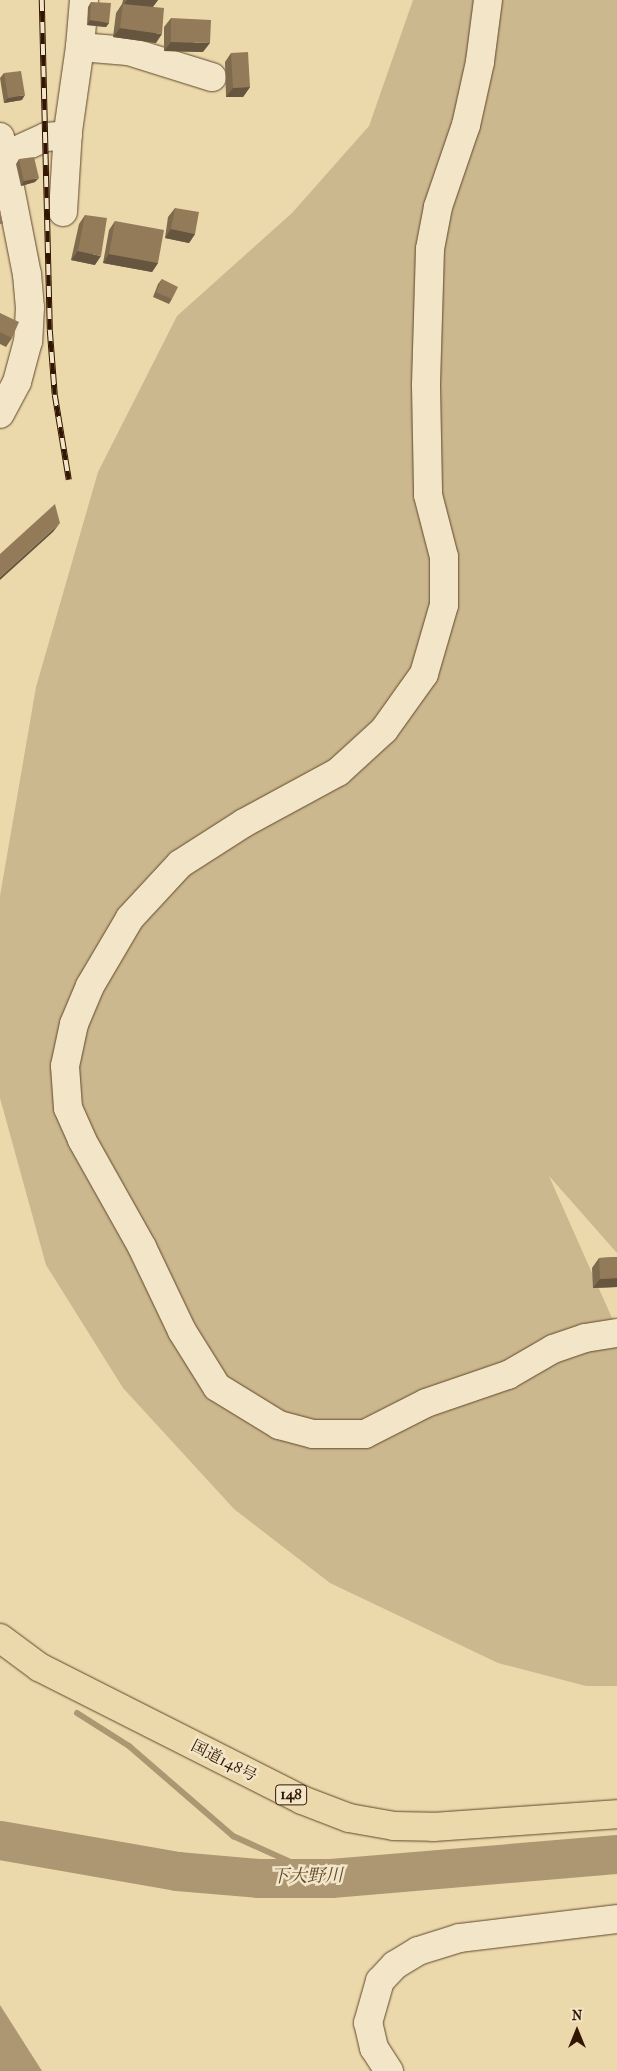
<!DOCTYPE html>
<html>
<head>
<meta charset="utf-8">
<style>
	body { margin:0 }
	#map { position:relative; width:617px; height:2071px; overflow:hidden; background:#ecd9ab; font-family:"IM FELL French Canon","Noto Serif JP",serif }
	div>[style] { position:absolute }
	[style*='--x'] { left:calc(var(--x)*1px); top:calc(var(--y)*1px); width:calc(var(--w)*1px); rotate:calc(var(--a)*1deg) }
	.green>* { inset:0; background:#ccb88e }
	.water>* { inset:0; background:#ad9772 }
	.stream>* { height:6px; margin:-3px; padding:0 3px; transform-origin:3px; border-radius:3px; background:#ad9772 }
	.river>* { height:39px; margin:-19.5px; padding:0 19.5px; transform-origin:19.5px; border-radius:19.5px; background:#ad9772 }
	.roads { filter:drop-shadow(0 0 1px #60472c) drop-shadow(0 0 1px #60472c) }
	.minor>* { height:28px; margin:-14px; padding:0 14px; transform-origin:14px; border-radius:14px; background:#f3e6c8 }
	.highway>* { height:28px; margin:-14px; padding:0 14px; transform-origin:14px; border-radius:14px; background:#ecd9ab }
	.rail>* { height:5.5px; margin-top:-2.75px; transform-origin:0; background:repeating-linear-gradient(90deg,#f3e6c8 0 11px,#321602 0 22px); box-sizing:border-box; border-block:1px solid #321602 }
	.wall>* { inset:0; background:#7e6a4d }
	.shaded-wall>* { inset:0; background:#67563f }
	.building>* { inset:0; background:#937b5a }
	span { translate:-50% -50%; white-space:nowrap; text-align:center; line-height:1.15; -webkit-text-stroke:5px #f3e6c8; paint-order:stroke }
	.shield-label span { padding:1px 4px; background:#f3e6c8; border:1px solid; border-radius:4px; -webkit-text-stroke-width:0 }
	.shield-label { font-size:15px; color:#321602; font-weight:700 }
	.street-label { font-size:16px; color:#321602 }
	.water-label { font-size:18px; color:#634a2f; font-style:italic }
	.north { position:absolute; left:552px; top:2006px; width:50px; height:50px; -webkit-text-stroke:4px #f3e6c8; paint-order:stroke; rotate:0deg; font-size:14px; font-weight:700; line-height:20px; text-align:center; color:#321602 }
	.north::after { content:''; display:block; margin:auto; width:18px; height:22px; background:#321602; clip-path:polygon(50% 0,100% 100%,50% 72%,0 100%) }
</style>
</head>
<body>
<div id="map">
	<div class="green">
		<div style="clip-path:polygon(413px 0,617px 0,617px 1253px,549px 1176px,612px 1318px,617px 1320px,617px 1686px,586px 1686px,498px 1663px,330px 1583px,234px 1509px,123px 1388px,46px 1265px,0 1098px,0 896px,36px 687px,98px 472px,177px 316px,292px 213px,369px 126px)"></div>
	</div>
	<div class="water">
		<div style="clip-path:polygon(0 2005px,42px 2071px,0 2071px)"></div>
	</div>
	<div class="stream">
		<div style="--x:77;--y:1713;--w:62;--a:32.4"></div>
		<div style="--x:129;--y:1746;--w:138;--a:40.9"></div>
		<div style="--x:233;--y:1836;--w:102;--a:24.3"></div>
	</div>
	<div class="river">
		<div style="--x:0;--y:1840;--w:180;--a:9.9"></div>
		<div style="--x:177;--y:1871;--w:82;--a:4.9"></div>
		<div style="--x:259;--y:1878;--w:72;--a:0"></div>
		<div style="--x:331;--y:1878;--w:287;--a:-4.8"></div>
	</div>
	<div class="roads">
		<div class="minor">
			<div style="--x:84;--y:0;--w:47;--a:94.9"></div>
			<div style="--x:80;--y:47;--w:48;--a:4.8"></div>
			<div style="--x:128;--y:51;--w:88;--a:17.2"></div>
			<div style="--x:488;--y:0;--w:63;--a:97.4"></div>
			<div style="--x:480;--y:62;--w:65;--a:102.5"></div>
			<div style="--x:466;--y:125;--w:87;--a:108.9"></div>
			<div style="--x:438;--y:207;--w:43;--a:100.8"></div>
			<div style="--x:430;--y:249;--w:137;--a:91.7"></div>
			<div style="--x:426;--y:386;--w:109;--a:88.9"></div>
			<div style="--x:428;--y:495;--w:64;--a:75.5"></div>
			<div style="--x:444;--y:557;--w:48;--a:90"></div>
			<div style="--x:444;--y:605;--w:72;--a:106.2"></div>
			<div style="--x:424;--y:674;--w:69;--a:125.5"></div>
			<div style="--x:384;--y:730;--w:62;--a:137.6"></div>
			<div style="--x:338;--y:772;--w:107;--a:151.5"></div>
			<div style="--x:244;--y:823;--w:76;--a:147.4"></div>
			<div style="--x:180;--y:864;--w:74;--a:132.8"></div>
			<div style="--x:130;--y:918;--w:79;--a:120.5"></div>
			<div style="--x:90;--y:986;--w:41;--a:112.8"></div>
			<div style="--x:74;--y:1024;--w:43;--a:102.1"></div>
			<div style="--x:65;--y:1066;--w:42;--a:85.9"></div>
			<div style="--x:68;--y:1108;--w:35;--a:66"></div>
			<div style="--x:82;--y:1140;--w:123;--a:60.7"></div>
			<div style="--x:142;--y:1247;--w:93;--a:64.5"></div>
			<div style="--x:182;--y:1331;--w:66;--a:58"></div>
			<div style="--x:217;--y:1387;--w:73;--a:31.5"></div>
			<div style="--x:279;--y:1425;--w:35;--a:15"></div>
			<div style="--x:313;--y:1434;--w:52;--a:0"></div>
			<div style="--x:365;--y:1434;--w:68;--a:-26.9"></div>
			<div style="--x:426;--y:1403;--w:87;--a:-18.9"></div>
			<div style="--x:508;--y:1375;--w:52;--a:-30"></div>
			<div style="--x:553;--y:1349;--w:34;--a:-19"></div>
			<div style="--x:585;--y:1338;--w:32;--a:-9"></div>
			<div style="--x:0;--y:137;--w:140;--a:78.9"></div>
			<div style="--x:27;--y:274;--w:33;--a:85"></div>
			<div style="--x:30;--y:307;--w:34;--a:93"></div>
			<div style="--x:28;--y:341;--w:42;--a:105"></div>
			<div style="--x:17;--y:382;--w:36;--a:118"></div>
			<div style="--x:4;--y:156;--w:46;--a:-24.3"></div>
			<div style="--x:46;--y:137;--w:22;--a:-5"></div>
			<div style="--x:63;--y:212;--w:81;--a:-86.5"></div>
			<div style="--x:68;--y:131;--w:85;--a:-81.9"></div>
			<div style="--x:389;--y:2071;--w:27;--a:-123"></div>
			<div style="--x:374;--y:2048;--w:26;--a:-103"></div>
			<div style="--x:368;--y:2023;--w:44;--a:-74.1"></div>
			<div style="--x:380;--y:1981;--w:22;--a:-47"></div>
			<div style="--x:395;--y:1965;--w:27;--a:-31"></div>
			<div style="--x:418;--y:1951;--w:44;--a:-17.2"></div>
			<div style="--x:460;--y:1938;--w:158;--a:-6.9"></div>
		</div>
		<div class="highway">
			<div style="--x:0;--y:1638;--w:49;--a:36.6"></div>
			<div style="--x:39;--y:1667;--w:295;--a:26.8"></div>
			<div style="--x:302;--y:1800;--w:50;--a:21"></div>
			<div style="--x:349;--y:1818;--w:46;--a:10.1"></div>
			<div style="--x:394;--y:1826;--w:39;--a:1"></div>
			<div style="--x:433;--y:1827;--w:184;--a:-4"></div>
		</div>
	</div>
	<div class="rail">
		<div style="--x:42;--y:0;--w:330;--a:88.6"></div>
		<div style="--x:50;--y:330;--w:65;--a:85.6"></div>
		<div style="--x:55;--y:395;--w:86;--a:80.6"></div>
	</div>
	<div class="wall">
		<div style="clip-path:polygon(123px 0,158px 0,153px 7px,156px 43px,113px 37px,116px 13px,122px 4px)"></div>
		<div style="clip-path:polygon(91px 2px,109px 23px,106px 27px,87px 25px,88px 7px)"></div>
		<div style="clip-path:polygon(171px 18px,203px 52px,164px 51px,164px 27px)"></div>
		<div style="clip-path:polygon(231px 53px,250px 87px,243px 97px,226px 97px,225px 62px)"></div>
		<div style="clip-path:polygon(4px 73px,22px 100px,4px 103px,0 78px)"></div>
		<div style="clip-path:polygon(19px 159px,35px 182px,21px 186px,16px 164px)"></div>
		<div style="clip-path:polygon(175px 208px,195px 234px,189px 243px,165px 238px,168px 217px)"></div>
		<div style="clip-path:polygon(85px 215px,95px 265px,71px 260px,79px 224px)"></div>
		<div style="clip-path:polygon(115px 221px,158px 263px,152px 272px,103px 263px,109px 230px)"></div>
		<div style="clip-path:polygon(162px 279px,172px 299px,169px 304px,153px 297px,158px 284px)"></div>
		<div style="clip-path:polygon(0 313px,12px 338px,6px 347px,0 344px)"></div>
		<div style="clip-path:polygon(617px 1257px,617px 1287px,593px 1288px,592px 1268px,599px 1258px)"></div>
	</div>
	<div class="shaded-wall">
		<div style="clip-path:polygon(127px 0,158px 0,151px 9px,122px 6px)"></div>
		<div style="clip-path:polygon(90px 20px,109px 23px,106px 27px,87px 25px)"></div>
		<div style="clip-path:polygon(120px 28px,162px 34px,156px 43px,113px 37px)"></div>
		<div style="clip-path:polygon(171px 42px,210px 43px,203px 52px,164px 51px)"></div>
		<div style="clip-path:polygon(250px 87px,243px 97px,226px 97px,233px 88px)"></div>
		<div style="clip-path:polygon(25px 95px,22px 100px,4px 103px,8px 98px)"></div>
		<div style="clip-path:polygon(39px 178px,35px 182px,21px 186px,24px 181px)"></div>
		<div style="clip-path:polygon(171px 229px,195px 234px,189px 243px,165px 238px)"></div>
		<div style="clip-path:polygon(78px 251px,101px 256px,95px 265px,71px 260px)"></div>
		<div style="clip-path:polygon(109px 254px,158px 263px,152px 272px,103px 263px)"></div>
		<div style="clip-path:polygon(60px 523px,53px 532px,0 580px,0 577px)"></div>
		<div style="clip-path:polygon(617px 1278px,617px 1287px,593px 1288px,600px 1279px)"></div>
	</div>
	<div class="building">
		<div style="clip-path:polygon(91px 2px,111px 3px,109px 23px,90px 20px)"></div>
		<div style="clip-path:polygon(123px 4px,164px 8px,162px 34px,120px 28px)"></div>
		<div style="clip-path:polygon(171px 18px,211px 20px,210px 43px,171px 42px)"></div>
		<div style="clip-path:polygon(248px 52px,250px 87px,233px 88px,231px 53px)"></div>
		<div style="clip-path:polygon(21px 71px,25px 95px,8px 98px,4px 73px)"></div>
		<div style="clip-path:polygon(34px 157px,39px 178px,24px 181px,19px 159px)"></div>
		<div style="clip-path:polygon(175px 208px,199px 212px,195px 234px,171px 229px)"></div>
		<div style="clip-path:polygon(0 211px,3px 224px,0 224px)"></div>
		<div style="clip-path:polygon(85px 215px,107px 218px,101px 256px,78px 251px)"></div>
		<div style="clip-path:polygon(115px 221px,164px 230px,158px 263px,109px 254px)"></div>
		<div style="clip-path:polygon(162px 279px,178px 287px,172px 299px,156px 292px)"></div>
		<div style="clip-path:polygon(0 313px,19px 322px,12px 338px,0 332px)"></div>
		<div style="clip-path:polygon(55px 504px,60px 523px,0 577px,0 554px)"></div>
		<div style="clip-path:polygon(617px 1257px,617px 1278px,600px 1279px,599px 1258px)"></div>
	</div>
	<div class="shield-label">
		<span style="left:291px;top:1795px">148</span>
	</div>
	<div class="street-label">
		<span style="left:224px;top:1761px;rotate:27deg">国道148号</span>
	</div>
	<div class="water-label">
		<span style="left:307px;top:1877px;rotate:-1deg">下大野川</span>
	</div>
	<div class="north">N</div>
</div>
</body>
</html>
